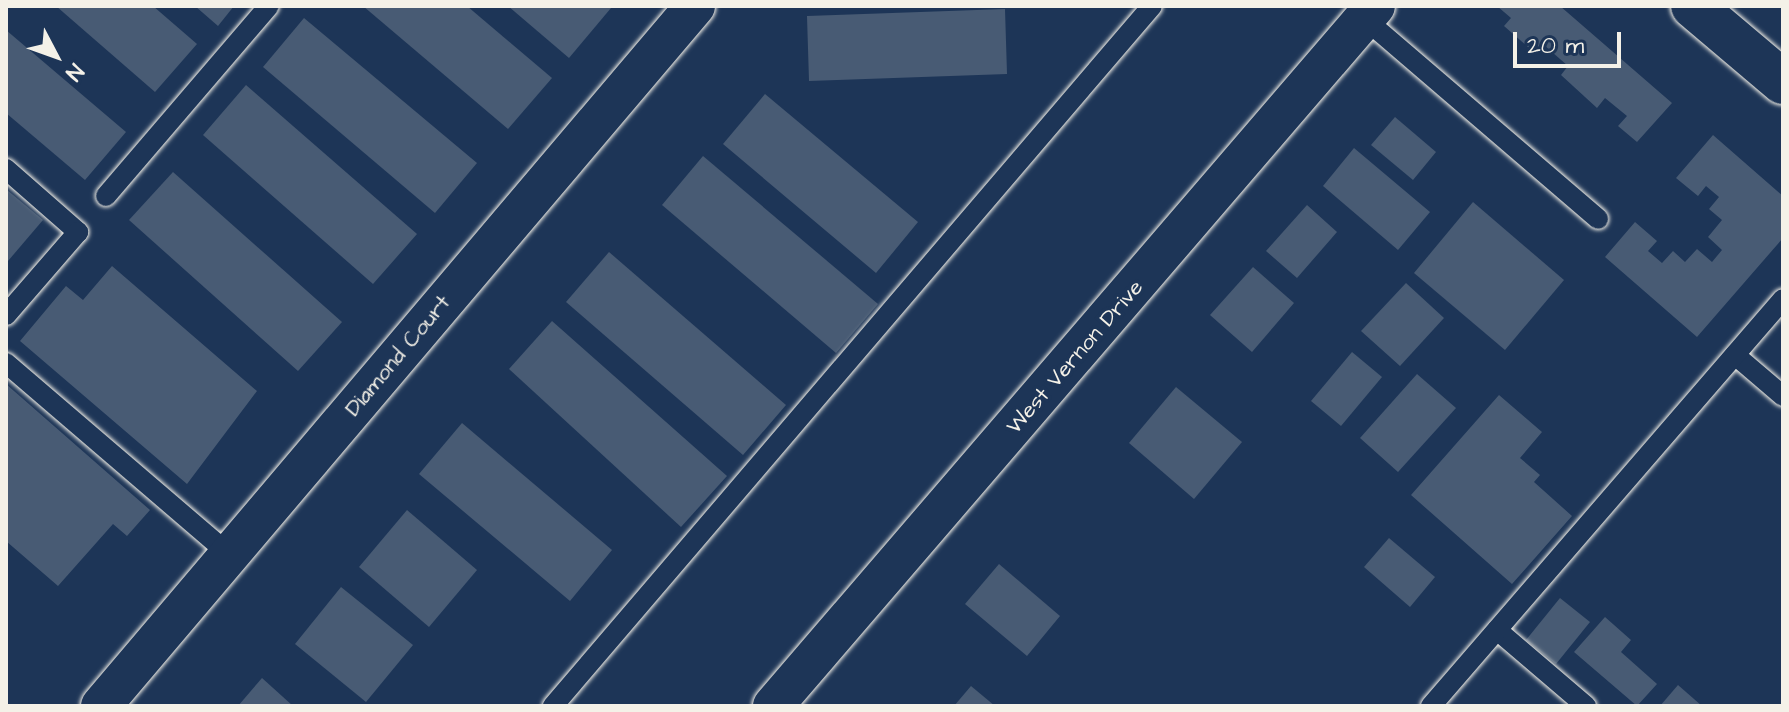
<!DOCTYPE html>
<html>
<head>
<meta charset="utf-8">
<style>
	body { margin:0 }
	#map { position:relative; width:1789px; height:712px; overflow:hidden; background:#1d3557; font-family:"Architects Daughter",sans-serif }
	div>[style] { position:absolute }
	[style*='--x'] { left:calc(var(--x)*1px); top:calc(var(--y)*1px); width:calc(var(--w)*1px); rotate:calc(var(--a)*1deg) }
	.building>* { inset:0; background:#485b74 }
	.roads { filter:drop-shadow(0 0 2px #f4f1e8) drop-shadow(0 0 2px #f4f1e8) }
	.lane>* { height:20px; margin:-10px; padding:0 10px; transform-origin:10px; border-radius:10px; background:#1d3557 }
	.street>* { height:40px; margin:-20px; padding:0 20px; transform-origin:20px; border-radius:20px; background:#1d3557 }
	.secondary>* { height:44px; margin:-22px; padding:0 22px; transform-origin:22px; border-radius:22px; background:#1d3557 }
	span { translate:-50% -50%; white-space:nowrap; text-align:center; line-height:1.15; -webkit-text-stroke:7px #1d3557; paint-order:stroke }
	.street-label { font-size:22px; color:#f4f1e8 }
	.frame { position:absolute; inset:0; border:8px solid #f4f1e8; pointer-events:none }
	.north { position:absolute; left:16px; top:16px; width:80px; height:80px; -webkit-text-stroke:6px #1d3557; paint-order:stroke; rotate:131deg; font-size:22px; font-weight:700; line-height:32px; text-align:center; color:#f4f1e8 }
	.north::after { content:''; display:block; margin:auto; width:28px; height:36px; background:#f4f1e8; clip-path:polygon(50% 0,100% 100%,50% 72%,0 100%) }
	.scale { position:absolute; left:1513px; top:32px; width:108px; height:36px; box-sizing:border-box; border:4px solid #f4f1e8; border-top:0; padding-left:10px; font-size:24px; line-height:28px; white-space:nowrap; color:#f4f1e8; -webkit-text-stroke:6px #1d3557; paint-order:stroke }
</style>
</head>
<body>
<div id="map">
	<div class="building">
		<div style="clip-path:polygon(56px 6px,153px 6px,197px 44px,155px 92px)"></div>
		<div style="clip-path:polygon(195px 6px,234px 6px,218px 26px)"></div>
		<div style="clip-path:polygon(363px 6px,467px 6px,552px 78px,508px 129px)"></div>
		<div style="clip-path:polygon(508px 6px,608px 6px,611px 8px,569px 58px)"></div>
		<div style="clip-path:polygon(1497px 6px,1560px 6px,1672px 103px,1637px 142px,1618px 126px,1627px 116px,1605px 98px,1597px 108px,1561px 75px,1568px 66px,1544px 45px,1536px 54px,1504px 26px,1511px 18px)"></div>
		<div style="clip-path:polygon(1005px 9px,1007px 74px,809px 81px,807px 16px)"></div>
		<div style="clip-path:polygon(304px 18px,477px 163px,435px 213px,263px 67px)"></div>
		<div style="clip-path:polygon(6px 30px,126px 132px,85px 180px,6px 113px)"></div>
		<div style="clip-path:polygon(246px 85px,417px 234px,373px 284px,203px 135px)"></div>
		<div style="clip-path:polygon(765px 94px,918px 222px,876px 273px,723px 144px)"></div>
		<div style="clip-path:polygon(1395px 117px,1436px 152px,1413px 180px,1371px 145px)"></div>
		<div style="clip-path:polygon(1713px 135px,1783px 196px,1783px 238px,1697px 337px,1605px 257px,1635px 222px,1657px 241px,1648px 251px,1662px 263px,1673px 251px,1685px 262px,1697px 249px,1712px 262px,1722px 250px,1708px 237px,1722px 220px,1709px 209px,1719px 197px,1706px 186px,1698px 196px,1676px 178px)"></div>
		<div style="clip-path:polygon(1354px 148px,1430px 212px,1398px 250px,1323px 186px)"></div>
		<div style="clip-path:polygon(703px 156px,878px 304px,836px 353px,662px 205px)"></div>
		<div style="clip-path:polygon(173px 172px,342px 322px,298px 371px,129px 220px)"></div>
		<div style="clip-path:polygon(6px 189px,43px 220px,8px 261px,6px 259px)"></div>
		<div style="clip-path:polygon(1473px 202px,1564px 280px,1505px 350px,1414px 273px)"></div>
		<div style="clip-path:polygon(1307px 205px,1337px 232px,1297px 278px,1266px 251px)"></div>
		<div style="clip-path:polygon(609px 252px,786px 405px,743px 455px,566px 302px)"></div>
		<div style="clip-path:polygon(112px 266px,257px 391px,187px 484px,20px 341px,66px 286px,83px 300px)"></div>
		<div style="clip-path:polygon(1253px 267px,1294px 303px,1252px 352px,1210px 315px)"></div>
		<div style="clip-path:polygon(1406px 283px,1444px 318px,1400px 366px,1361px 331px)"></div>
		<div style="clip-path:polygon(552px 321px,727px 476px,681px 527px,509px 369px)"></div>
		<div style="clip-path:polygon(1352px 352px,1382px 377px,1341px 426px,1311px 401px)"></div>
		<div style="clip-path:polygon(1417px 374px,1456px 408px,1398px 472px,1360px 438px)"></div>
		<div style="clip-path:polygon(6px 384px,150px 510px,127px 536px,113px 524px,58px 586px,6px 541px)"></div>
		<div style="clip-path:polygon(1176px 387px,1242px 442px,1194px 499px,1129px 443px)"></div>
		<div style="clip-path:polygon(1499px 395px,1542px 432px,1520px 458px,1540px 475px,1534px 482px,1572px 516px,1512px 584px,1411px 495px)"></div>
		<div style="clip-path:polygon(462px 423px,612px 550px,570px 601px,419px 474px)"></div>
		<div style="clip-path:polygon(407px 510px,477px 570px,429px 627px,359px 567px)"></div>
		<div style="clip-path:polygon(1389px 538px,1435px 577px,1410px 607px,1364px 567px)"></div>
		<div style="clip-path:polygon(999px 564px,1060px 616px,1027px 656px,965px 604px)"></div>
		<div style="clip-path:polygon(341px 587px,413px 645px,366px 702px,295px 644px)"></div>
		<div style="clip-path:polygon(1560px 598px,1590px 622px,1556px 664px,1526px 640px)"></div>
		<div style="clip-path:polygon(1605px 617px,1631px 640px,1621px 652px,1657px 684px,1637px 706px,1574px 652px)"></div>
		<div style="clip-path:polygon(262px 678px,293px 706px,238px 706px)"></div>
		<div style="clip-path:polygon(1678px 685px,1702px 706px,1660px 706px)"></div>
		<div style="clip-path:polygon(971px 686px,995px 706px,954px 706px)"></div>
	</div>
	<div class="roads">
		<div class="lane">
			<div style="--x:1365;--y:19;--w:307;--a:40.6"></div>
			<div style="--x:6;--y:169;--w:96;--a:41.2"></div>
			<div style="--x:78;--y:232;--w:110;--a:130.9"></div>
			<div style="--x:106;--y:196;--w:250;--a:-49.4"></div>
			<div style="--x:1735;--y:355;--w:63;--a:40.5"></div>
			<div style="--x:6;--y:363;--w:294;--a:40.6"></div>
			<div style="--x:1497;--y:630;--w:117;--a:40.5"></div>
			<div style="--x:553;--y:706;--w:921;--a:-49.45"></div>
			<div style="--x:1431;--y:706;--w:538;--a:-49.14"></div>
		</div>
		<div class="street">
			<div style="--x:101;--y:706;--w:918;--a:-49.68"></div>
			<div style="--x:773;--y:706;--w:923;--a:-49.3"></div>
		</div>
		<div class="secondary">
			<div style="--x:1693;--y:6;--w:118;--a:40.2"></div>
		</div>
	</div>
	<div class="street-label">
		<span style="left:398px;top:356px;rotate:-50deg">Diamond Court</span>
		<span style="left:1075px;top:357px;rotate:-49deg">West Vernon Drive</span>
	</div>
	<div class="frame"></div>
	<div class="north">N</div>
	<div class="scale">20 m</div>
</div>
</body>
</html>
